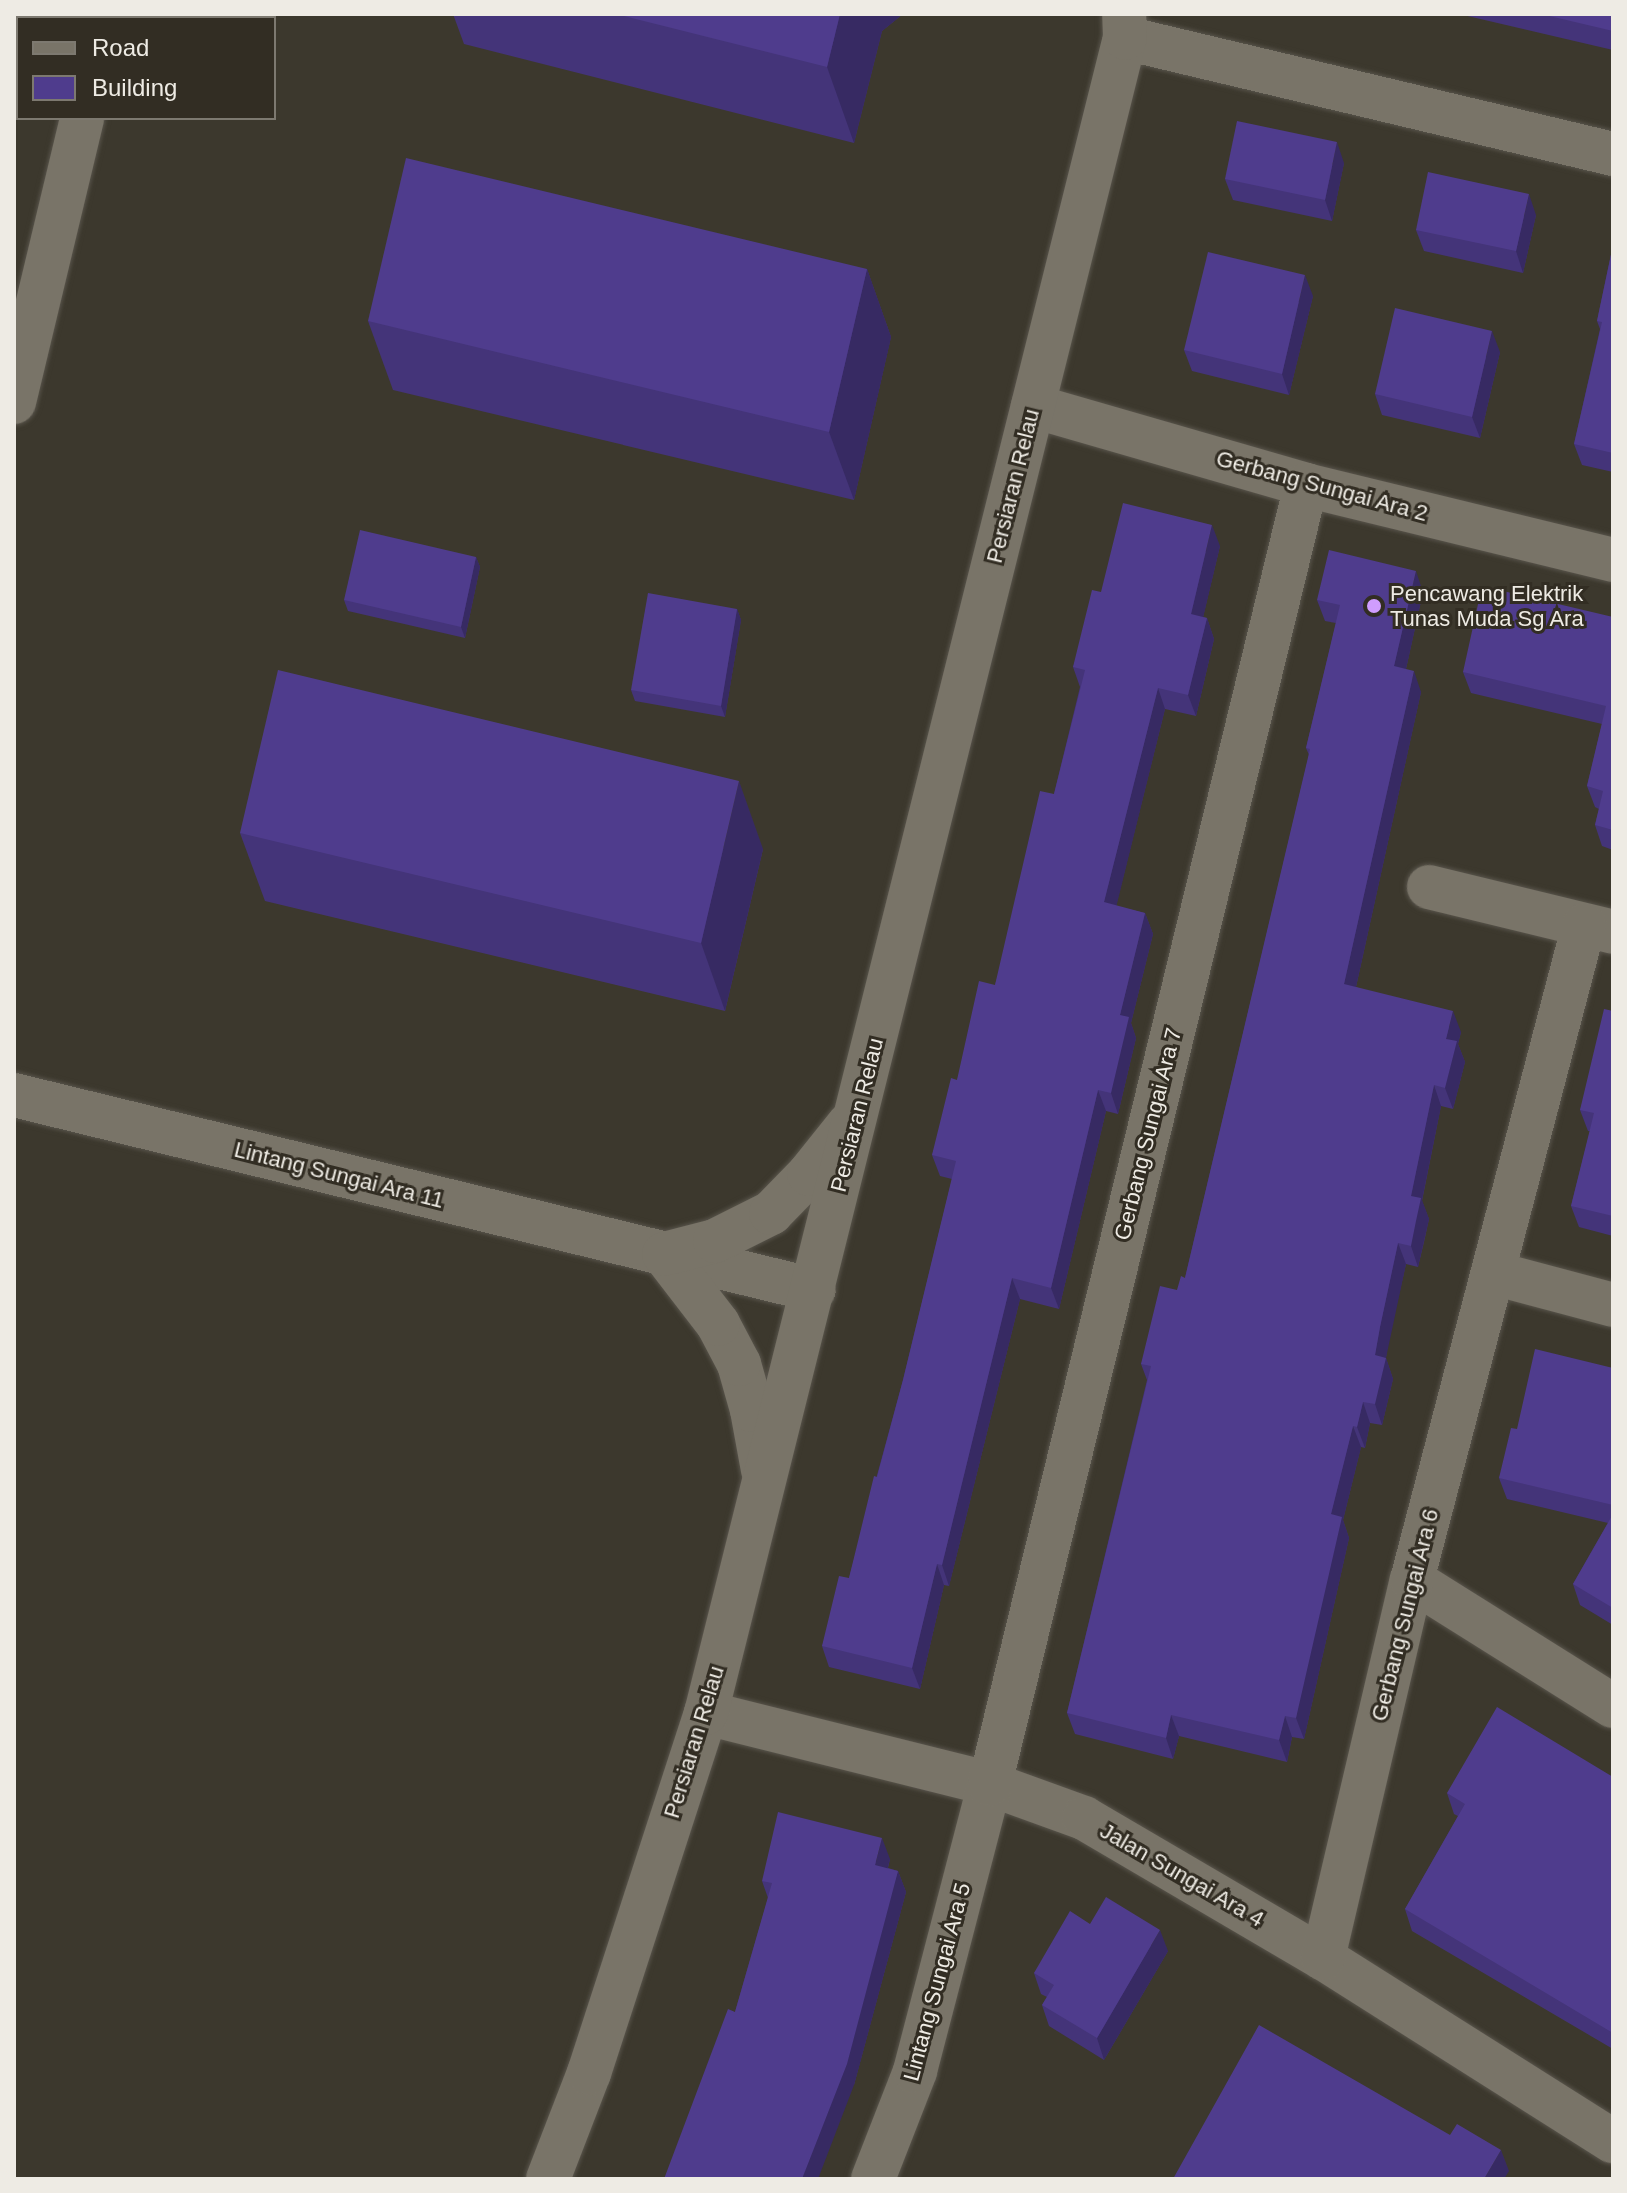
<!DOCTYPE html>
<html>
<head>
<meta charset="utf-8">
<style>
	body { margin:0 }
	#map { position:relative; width:1627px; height:2193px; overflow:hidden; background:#3c382d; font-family:Helvetica,sans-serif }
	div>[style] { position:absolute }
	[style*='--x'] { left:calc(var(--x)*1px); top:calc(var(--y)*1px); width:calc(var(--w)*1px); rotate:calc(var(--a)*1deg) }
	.roads { filter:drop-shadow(0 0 2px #58544b) drop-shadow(0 0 2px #58544b) }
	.minor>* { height:44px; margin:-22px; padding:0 22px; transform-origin:22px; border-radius:22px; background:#797468 }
	.wall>* { inset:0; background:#443479 }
	.shaded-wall>* { inset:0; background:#372a63 }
	.building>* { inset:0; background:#4f3c8d }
	.dots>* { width:22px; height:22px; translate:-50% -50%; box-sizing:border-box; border:4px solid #322d23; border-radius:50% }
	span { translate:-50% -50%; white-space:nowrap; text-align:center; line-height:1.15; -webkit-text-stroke:6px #322d23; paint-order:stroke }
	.street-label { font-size:22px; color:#eeebe4 }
	.poi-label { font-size:22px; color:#eeebe4 }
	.left { translate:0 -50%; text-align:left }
	.frame { position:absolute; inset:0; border:16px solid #eeebe4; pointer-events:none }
	.legend { position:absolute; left:16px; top:16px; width:260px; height:104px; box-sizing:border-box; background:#322d23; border:2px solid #7d7970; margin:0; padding:10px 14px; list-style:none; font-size:24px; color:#eeebe4 }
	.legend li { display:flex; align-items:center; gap:16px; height:40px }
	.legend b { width:40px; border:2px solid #7d7970 }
</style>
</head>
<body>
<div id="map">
	<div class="roads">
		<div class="minor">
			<div style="--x:106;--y:18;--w:4;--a:-76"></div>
			<div style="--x:1125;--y:38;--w:502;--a:13.37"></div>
			<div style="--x:14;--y:402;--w:292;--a:-76.5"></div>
			<div style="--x:1033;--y:406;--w:284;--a:16.1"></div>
			<div style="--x:1306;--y:485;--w:316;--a:13.7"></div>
			<div style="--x:1429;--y:887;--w:189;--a:13.7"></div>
			<div style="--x:14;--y:1095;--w:823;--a:13.7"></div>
			<div style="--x:1493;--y:1273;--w:124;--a:14.9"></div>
			<div style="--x:763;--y:1470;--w:61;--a:-100.4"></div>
			<div style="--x:752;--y:1410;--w:48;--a:-105.8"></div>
			<div style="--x:739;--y:1364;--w:45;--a:-117.7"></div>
			<div style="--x:718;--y:1324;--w:88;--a:-127.6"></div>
			<div style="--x:664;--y:1254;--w:53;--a:-14.3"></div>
			<div style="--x:715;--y:1241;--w:63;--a:-26.6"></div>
			<div style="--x:771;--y:1213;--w:54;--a:-45.7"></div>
			<div style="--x:809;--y:1174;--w:64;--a:-51.3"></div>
			<div style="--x:1412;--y:1580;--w:237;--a:32.1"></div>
			<div style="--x:706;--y:1713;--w:293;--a:14"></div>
			<div style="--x:990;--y:1784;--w:100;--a:19.9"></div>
			<div style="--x:1084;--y:1818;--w:277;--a:30.4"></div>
			<div style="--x:1323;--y:1958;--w:343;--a:32.3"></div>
			<div style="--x:1323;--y:1958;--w:388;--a:-76.8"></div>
			<div style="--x:1412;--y:1580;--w:677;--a:-75.29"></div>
			<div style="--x:548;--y:2179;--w:114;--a:-68.9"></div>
			<div style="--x:589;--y:2073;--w:379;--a:-72"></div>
			<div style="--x:706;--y:1713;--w:1727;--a:-75.96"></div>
			<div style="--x:1125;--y:38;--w:24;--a:-92"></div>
			<div style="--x:873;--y:2179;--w:116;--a:-68.7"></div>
			<div style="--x:915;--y:2071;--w:297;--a:-75.4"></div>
			<div style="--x:990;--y:1784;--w:1337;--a:-76.33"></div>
		</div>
	</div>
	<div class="wall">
		<div style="clip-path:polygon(453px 14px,903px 14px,882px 31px,854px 143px,464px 44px)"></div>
		<div style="clip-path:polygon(1459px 14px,1613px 14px,1613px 50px)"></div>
		<div style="clip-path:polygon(1344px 163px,1332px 221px,1233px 200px,1225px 179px)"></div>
		<div style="clip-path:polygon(1536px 215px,1523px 273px,1424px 251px,1416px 230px)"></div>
		<div style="clip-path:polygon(1613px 245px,1613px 472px,1582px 465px,1574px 444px,1600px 329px,1597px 321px)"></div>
		<div style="clip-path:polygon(867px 269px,891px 337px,854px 500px,393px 390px,368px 321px)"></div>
		<div style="clip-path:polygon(1313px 296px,1289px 395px,1192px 371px,1184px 350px)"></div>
		<div style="clip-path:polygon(1500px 352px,1480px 438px,1382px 415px,1375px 394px)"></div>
		<div style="clip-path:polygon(1220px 546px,1203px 617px,1207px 618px,1214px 639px,1196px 716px,1165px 709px,1116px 906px,1145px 913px,1153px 934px,1131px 1023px,1136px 1038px,1118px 1114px,1106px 1111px,1059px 1309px,1020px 1299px,949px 1586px,944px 1585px,920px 1689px,829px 1667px,822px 1646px,849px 1578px,903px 1380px,952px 1179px,940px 1176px,932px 1155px,957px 1080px,995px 985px,1054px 794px,1080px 687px,1073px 667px,1101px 592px)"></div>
		<div style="clip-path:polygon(476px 557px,480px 567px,465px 638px,348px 611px,344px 600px)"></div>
		<div style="clip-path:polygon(1423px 592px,1406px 669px,1421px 692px,1356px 987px,1461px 1032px,1458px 1044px,1465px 1062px,1453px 1109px,1441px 1106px,1422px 1201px,1429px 1219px,1424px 1242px,1418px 1267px,1406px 1264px,1387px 1348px,1386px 1358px,1393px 1379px,1382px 1425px,1370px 1423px,1365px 1448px,1361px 1447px,1343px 1520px,1349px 1538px,1304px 1739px,1292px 1737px,1287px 1762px,1179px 1736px,1173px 1759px,1075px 1734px,1067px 1713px,1147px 1380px,1141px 1364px,1177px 1290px,1185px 1278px,1309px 755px,1306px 748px,1336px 623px,1325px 621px,1317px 600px)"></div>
		<div style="clip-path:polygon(737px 609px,741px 620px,725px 717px,635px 701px,631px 690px)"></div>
		<div style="clip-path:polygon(1613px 617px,1613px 850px,1602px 846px,1595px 825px,1599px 809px,1595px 807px,1587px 786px,1602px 724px,1471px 693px,1463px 672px)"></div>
		<div style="clip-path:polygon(240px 833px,763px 849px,725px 1011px,265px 901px)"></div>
		<div style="clip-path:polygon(1613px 1011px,1613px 1236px,1579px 1227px,1571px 1206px,1590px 1131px,1588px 1131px,1580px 1110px)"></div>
		<div style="clip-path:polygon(1613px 1368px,1613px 1625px,1580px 1605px,1573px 1584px,1608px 1523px,1507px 1499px,1499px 1478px,1517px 1429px)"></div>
		<div style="clip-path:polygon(1613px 1777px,1613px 2049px,1412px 1931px,1405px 1909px,1458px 1816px,1454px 1814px,1447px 1793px)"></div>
		<div style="clip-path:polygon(890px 1859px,888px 1868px,898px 1871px,906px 1892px,854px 2085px,735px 2012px,768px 1898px,762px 1881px)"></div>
		<div style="clip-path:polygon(1090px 1924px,1168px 1951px,1104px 2060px,1049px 2026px,1042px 2005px,1047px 1997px,1041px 1994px,1034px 1973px)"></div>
	</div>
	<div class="shaded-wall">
		<div style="clip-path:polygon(840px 14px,903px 14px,882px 31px,854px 143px,827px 67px)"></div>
		<div style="clip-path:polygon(1337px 142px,1344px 163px,1332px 221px,1325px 200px)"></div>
		<div style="clip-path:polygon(1529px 194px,1536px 215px,1523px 273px,1516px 251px)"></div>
		<div style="clip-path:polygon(867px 269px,891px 337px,854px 500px,829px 432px)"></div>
		<div style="clip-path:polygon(1305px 275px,1313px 296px,1289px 395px,1282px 374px)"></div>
		<div style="clip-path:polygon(1492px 331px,1500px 352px,1480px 438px,1472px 417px)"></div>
		<div style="clip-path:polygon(1212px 525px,1220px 546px,1199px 635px,1191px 614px)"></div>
		<div style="clip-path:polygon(476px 557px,480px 567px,465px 638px,461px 627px)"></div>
		<div style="clip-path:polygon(1416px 571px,1423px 592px,1402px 687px,1394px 666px)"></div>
		<div style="clip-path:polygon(737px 609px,741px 620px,725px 717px,721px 706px)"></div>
		<div style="clip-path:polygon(1207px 618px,1214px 639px,1196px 716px,1188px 695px)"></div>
		<div style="clip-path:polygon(1414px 671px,1421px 692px,1352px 1005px,1344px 984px)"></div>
		<div style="clip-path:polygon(1158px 688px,1165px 709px,1112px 924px,1104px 902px)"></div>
		<div style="clip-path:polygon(739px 781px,763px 849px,725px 1011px,701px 943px)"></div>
		<div style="clip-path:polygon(1145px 913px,1153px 934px,1131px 1023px,1136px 1038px,1118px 1114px,1111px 1093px,1120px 1015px)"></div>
		<div style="clip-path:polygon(1453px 1011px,1461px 1032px,1458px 1044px,1465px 1062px,1453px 1109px,1445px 1088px,1446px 1039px)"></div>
		<div style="clip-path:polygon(1434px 1085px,1441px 1106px,1422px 1200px,1429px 1219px,1418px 1267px,1411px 1246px,1411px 1196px)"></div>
		<div style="clip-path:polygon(1098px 1090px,1106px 1111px,1059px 1309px,1051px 1288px)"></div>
		<div style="clip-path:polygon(1398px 1243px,1406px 1264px,1386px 1358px,1393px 1379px,1382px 1425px,1375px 1404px,1375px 1355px,1380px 1327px)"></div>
		<div style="clip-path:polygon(1012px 1278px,1020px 1299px,949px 1586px,942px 1565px)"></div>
		<div style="clip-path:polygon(1363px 1402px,1370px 1423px,1365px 1448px,1357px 1427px)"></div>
		<div style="clip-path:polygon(1353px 1426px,1361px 1447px,1343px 1520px,1349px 1538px,1304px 1739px,1296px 1718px,1331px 1514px)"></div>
		<div style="clip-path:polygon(937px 1564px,944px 1585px,920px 1689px,912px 1668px)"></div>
		<div style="clip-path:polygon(1171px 1715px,1179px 1736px,1173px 1759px,1166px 1738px)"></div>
		<div style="clip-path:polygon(1285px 1716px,1292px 1737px,1287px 1762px,1279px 1740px)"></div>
		<div style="clip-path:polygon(882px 1838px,890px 1859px,883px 1886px,875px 1865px)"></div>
		<div style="clip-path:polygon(898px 1871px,906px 1892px,854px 2085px,818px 2179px,802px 2179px)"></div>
		<div style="clip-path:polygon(1160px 1930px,1168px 1951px,1104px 2060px,1097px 2038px)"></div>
		<div style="clip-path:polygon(1501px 2150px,1509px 2171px,1504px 2179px,1484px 2179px)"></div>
	</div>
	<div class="building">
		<div style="clip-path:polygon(616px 14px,840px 14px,827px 67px)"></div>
		<div style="clip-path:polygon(1541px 14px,1613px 14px,1613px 31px)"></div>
		<div style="clip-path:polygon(1237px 121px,1337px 142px,1325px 200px,1225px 179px)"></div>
		<div style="clip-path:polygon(406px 158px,867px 269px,829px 432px,368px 321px)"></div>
		<div style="clip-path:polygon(1428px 172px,1529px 194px,1516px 251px,1416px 230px)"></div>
		<div style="clip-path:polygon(1613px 245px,1613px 453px,1574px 444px,1602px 322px,1597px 321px)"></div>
		<div style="clip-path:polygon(1208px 252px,1305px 275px,1282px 374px,1184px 350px)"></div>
		<div style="clip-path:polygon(1395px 308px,1492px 331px,1472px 417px,1375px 394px)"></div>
		<div style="clip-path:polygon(1123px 503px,1212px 525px,1191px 614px,1207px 618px,1188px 695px,1158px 688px,1104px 902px,1145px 913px,1120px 1015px,1129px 1017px,1111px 1093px,1098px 1090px,1051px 1288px,1012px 1278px,942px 1565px,937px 1564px,912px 1668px,822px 1646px,839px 1576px,849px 1578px,874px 1476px,877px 1477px,903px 1380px,956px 1161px,932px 1155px,951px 1078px,957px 1080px,979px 981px,995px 985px,1040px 791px,1054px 794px,1085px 670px,1073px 667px,1092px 590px,1101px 592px)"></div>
		<div style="clip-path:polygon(360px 530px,476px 557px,461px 627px,344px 600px)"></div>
		<div style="clip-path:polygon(1329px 550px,1416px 571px,1394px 666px,1414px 671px,1344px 984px,1453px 1011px,1446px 1039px,1457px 1041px,1445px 1088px,1434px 1085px,1411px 1196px,1421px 1198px,1416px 1221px,1411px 1246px,1398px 1243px,1380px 1327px,1375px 1355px,1386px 1358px,1375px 1404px,1363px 1402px,1357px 1427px,1353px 1426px,1331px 1514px,1342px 1517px,1296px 1718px,1285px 1716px,1279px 1740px,1171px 1715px,1166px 1738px,1067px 1713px,1151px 1366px,1141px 1364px,1160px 1286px,1177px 1290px,1181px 1276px,1185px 1278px,1310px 749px,1306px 748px,1340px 605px,1317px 600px)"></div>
		<div style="clip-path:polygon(1482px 586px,1613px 617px,1613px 830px,1595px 825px,1603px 791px,1587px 786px,1606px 706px,1463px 672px)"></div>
		<div style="clip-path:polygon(648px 593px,737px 609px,721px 706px,631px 690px)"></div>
		<div style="clip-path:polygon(278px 670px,739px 781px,701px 943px,240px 833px)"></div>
		<div style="clip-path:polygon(1604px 1009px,1613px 1011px,1613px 1216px,1571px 1206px,1594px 1113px,1580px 1110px)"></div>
		<div style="clip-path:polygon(1535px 1349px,1613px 1368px,1613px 1505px,1499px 1478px,1511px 1428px,1517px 1429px)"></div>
		<div style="clip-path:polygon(1613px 1514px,1613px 1608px,1573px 1584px)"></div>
		<div style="clip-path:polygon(1497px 1707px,1613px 1777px,1613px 2033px,1405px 1909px,1465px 1804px,1447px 1793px)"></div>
		<div style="clip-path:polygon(778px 1812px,882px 1838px,875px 1865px,898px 1871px,847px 2064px,802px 2179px,664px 2179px,728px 2009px,735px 2012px,772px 1883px,762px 1881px)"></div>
		<div style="clip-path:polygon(1106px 1897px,1160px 1930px,1097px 2038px,1042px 2005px,1054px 1985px,1034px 1973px,1070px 1911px,1090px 1924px)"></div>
		<div style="clip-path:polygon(1259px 2025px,1450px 2135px,1457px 2124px,1501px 2150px,1484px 2179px,1173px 2179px)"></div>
	</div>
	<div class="dots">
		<div style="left:1374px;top:606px;background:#d09dfe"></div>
	</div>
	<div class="street-label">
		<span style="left:1013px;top:486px;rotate:-76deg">Persiaran Relau</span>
		<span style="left:1322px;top:486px;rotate:15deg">Gerbang Sungai Ara 2</span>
		<span style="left:857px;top:1115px;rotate:-76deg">Persiaran Relau</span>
		<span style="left:1148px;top:1134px;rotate:-76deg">Gerbang Sungai Ara 7</span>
		<span style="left:339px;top:1175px;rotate:14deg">Lintang Sungai Ara 11</span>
		<span style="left:1405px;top:1615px;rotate:-76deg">Gerbang Sungai Ara 6</span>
		<span style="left:694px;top:1742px;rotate:-73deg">Persiaran Relau</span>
		<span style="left:1182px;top:1875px;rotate:30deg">Jalan Sungai Ara 4</span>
		<span style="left:937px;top:1982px;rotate:-75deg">Lintang Sungai Ara 5</span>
	</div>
	<div class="poi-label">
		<span class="left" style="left:1390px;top:606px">Pencawang Elektrik<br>Tunas Muda Sg Ara</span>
	</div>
	<div class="frame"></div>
	<ul class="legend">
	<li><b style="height:10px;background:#797468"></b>Road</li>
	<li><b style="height:22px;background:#4f3c8d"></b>Building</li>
	</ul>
</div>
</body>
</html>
